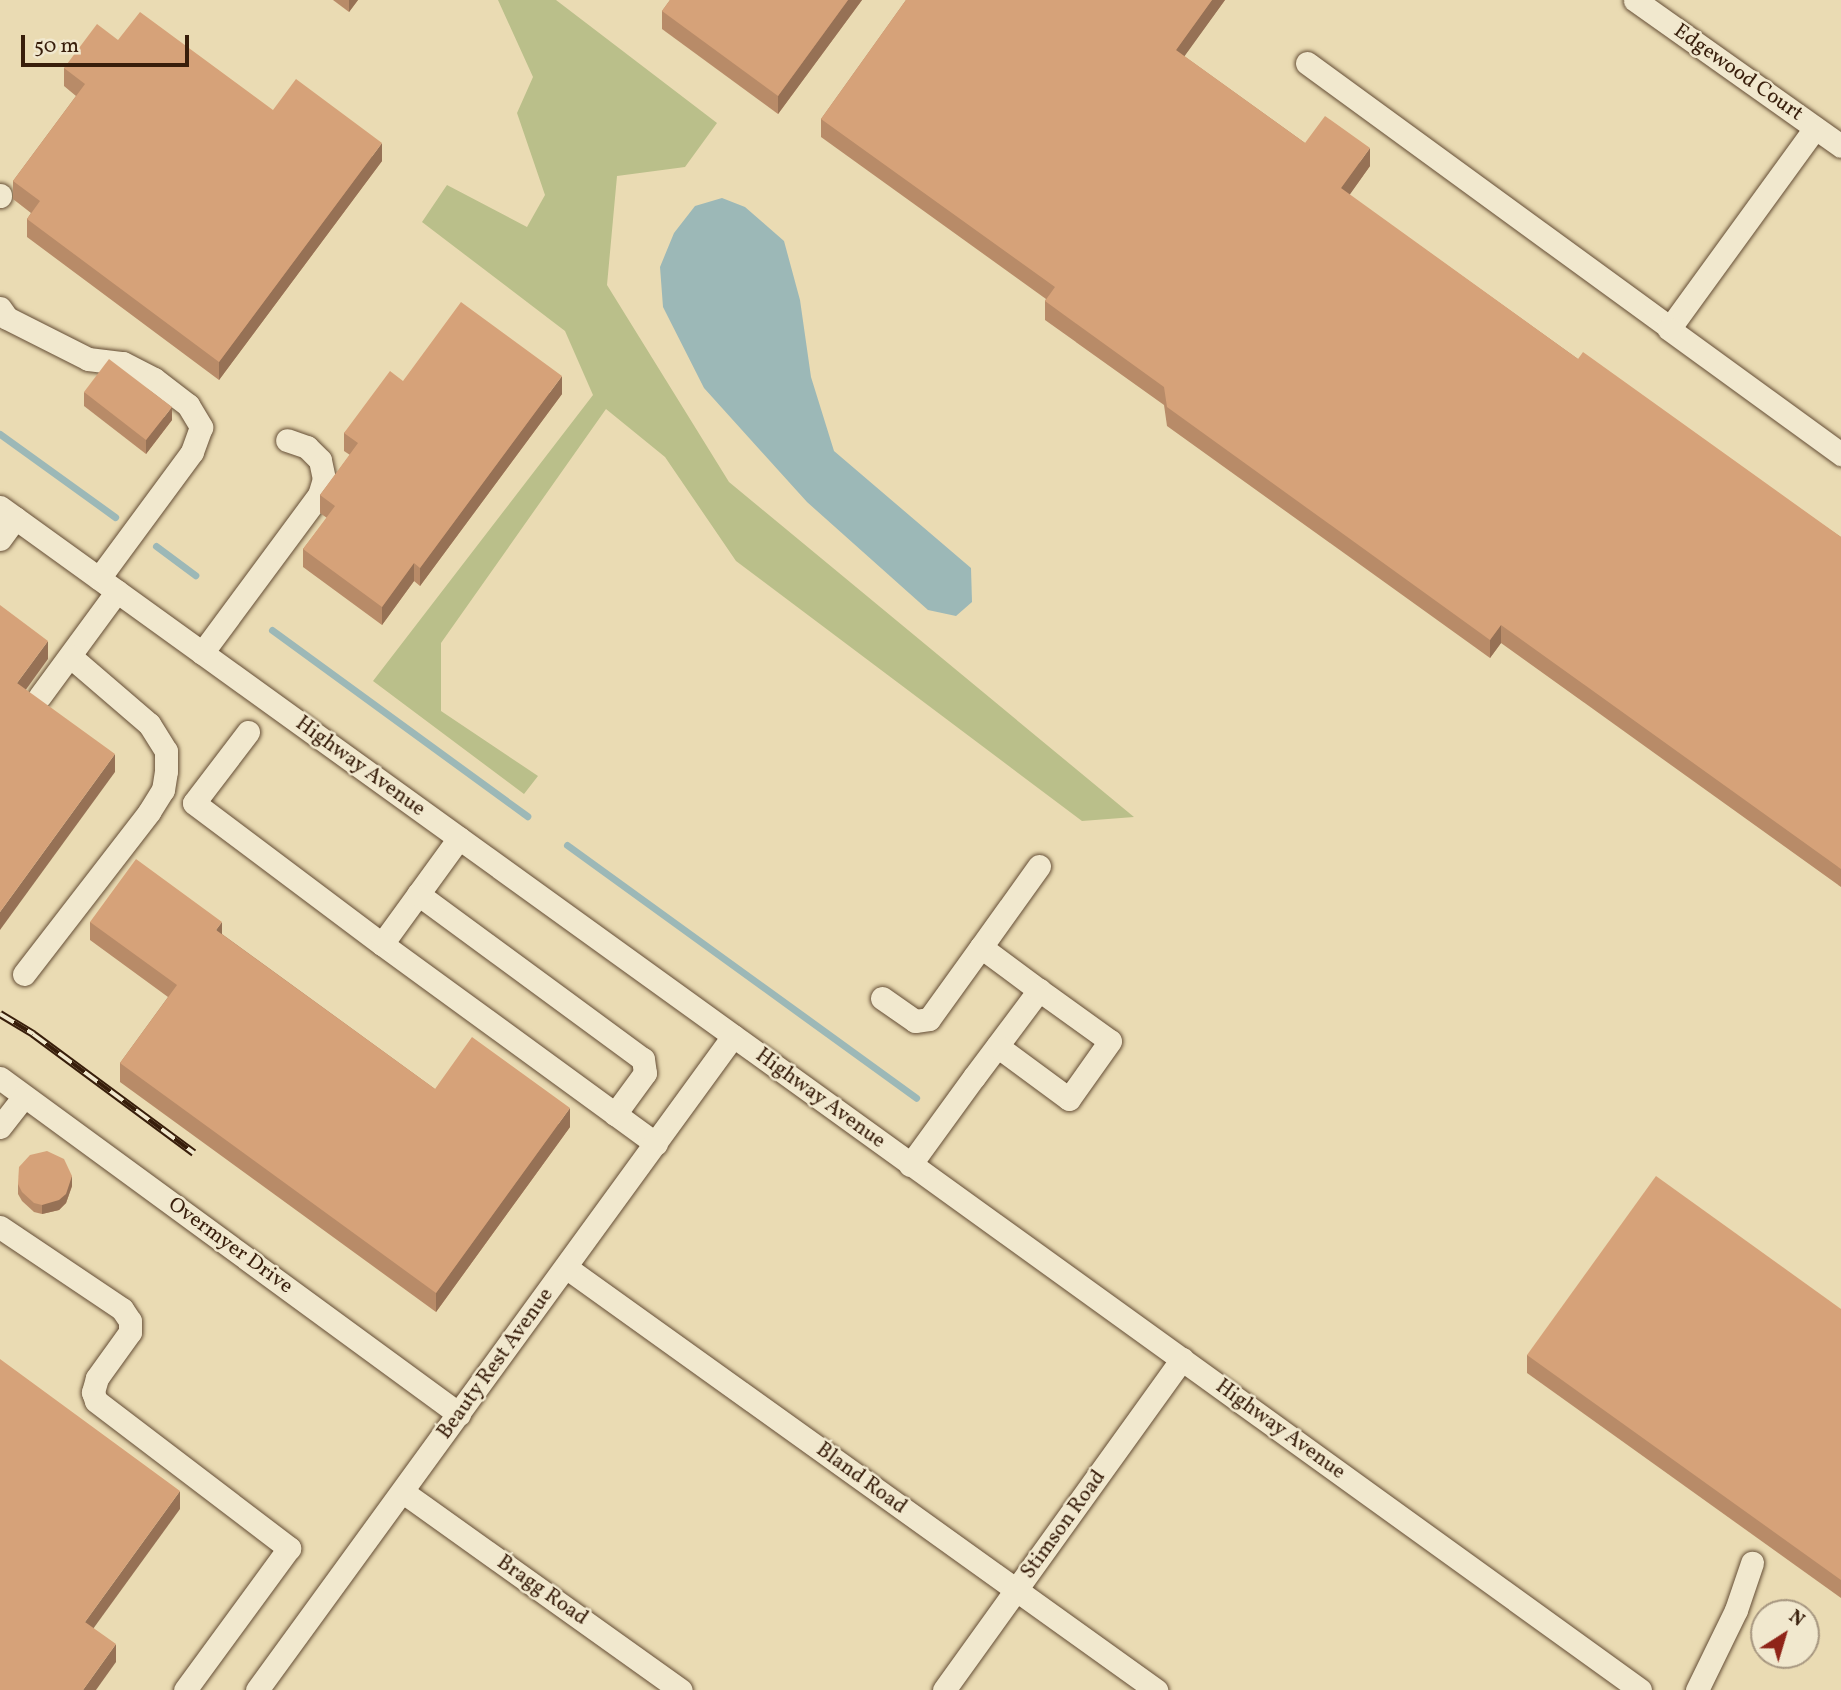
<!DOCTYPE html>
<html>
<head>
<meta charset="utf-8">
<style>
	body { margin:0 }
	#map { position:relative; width:1841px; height:1690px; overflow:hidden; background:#eadbb3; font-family:Vollkorn,serif }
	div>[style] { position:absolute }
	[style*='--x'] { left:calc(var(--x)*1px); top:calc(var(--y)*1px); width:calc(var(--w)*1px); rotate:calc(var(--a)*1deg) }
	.green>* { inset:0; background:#babf8a }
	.water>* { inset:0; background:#9cb8b7 }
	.stream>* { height:7px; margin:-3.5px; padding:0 3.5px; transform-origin:3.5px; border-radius:3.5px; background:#9cb8b7 }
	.roads { filter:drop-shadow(0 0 2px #644d35) drop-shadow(0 0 2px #644d35) }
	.minor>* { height:23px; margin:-11.5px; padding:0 11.5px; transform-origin:11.5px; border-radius:11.5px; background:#f1e8ce }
	.rail>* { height:8px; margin-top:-4px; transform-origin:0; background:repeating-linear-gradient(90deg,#f1e8ce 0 16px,#381e0b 0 32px); box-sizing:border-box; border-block:2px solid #381e0b }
	.wall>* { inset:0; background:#b88b68 }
	.shaded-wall>* { inset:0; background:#967155 }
	.building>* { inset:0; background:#d6a279 }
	span { translate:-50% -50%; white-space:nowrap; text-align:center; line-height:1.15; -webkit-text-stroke:5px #f1e8ce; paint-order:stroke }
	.street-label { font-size:21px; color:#381e0b }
	.north { position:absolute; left:1750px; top:1599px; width:70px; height:70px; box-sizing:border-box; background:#f1e8ce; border:2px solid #a79780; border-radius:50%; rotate:37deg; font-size:19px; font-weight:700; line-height:28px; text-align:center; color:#381e0b }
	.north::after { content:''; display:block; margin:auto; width:24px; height:32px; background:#8f2418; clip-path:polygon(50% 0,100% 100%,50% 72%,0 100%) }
	.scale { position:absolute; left:21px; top:35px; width:168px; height:32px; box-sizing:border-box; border:4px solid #381e0b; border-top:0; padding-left:9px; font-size:21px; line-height:24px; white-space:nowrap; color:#381e0b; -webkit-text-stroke:5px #f1e8ce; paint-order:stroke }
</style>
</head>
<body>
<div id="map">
	<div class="green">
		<div style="clip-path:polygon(498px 0,556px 0,717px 123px,685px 167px,617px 176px,607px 285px,729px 482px,1134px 817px,1082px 821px,736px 561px,665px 457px,606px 409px,441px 643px,441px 711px,538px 776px,524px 794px,373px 681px,593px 395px,565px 331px,422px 222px,447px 185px,527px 227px,545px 195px,517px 113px,533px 77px)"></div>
	</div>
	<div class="water">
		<div style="clip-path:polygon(722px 198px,745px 207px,784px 241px,800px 300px,811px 377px,834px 451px,971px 568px,972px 602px,956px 616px,928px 610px,807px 502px,704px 388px,663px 307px,660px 267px,674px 233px,695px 206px)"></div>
	</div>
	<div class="stream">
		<div style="--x:0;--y:434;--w:142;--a:35.8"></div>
		<div style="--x:156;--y:546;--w:49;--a:36.6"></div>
		<div style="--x:272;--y:630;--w:316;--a:36.1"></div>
		<div style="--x:567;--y:845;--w:431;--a:35.9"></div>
	</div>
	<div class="roads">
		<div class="minor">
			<div style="--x:1635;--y:0;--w:252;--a:35.3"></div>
			<div style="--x:1307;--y:63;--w:448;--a:36.1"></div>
			<div style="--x:1815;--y:128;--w:248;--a:126"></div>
			<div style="--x:1669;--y:329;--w:213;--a:36"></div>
			<div style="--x:0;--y:195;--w:1;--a:90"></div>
			<div style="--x:0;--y:308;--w:12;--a:55"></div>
			<div style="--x:7;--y:318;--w:91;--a:26.8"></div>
			<div style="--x:88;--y:359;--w:35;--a:7"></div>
			<div style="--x:123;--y:363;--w:35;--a:27"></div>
			<div style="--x:154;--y:379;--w:43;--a:37.4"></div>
			<div style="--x:188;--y:405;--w:26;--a:59"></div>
			<div style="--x:201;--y:427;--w:27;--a:110"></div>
			<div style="--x:192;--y:452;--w:157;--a:126.4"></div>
			<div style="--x:0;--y:507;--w:2022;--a:35.8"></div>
			<div style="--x:0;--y:539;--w:26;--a:-54"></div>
			<div style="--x:202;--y:653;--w:197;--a:-53.5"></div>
			<div style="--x:319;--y:495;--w:17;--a:-73"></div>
			<div style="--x:324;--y:479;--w:19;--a:-102"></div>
			<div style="--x:320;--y:460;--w:18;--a:-135"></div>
			<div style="--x:307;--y:447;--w:21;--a:-161"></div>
			<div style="--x:40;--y:696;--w:130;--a:-53.7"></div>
			<div style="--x:248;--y:732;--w:89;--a:127.3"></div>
			<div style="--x:194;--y:803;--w:235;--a:36.9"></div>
			<div style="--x:382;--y:944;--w:131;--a:-54"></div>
			<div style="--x:1039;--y:866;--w:100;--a:125.6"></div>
			<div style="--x:981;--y:947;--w:72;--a:36.6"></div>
			<div style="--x:418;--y:894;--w:279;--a:36.3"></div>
			<div style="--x:643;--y:1059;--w:14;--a:82"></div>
			<div style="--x:645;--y:1073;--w:51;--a:126.2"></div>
			<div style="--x:382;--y:944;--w:339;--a:36.1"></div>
			<div style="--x:24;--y:974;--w:205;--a:-52.3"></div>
			<div style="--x:149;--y:812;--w:26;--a:-58"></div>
			<div style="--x:163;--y:790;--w:19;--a:-81"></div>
			<div style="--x:166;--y:771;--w:20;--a:-90"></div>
			<div style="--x:166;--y:751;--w:32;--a:-122"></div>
			<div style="--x:149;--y:724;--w:104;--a:-139.3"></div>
			<div style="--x:882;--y:998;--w:40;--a:34.9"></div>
			<div style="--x:915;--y:1021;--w:14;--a:-8"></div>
			<div style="--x:929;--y:1019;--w:89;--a:-54.2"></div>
			<div style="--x:0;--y:1078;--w:569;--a:36.21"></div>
			<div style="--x:0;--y:1127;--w:39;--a:-52"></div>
			<div style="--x:910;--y:1165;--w:109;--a:-54"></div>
			<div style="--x:974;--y:1077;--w:109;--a:-53.2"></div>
			<div style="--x:1039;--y:990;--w:87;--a:35.7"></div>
			<div style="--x:1110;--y:1041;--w:71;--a:125.3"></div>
			<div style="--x:1069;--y:1099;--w:89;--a:-143.6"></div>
			<div style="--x:0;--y:1227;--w:147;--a:33.9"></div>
			<div style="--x:122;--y:1309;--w:14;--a:56"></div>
			<div style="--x:130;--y:1321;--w:11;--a:90"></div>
			<div style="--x:130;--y:1332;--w:57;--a:125.7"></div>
			<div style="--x:97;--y:1378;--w:15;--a:106"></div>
			<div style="--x:93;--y:1392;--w:9;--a:72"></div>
			<div style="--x:96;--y:1401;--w:243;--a:37.3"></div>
			<div style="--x:289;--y:1548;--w:176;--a:126.2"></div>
			<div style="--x:567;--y:1268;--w:725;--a:35.62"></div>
			<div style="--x:403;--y:1492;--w:341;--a:35.5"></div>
			<div style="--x:257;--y:1690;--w:809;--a:-53.95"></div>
			<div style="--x:944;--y:1690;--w:408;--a:-54.3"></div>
			<div style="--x:1697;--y:1690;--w:89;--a:-64"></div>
			<div style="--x:1736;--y:1610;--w:50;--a:-71.2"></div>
		</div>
	</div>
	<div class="rail">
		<div style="--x:0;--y:1014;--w:39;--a:31"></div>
		<div style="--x:33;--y:1034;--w:200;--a:36.5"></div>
	</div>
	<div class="wall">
		<div style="clip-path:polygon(333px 0,358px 0,349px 12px)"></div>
		<div style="clip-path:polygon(670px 0,862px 0,778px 114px,662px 29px,662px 11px)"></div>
		<div style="clip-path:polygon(906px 0,1225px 0,1184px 56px,1305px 143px,1370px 166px,1349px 195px,1578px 359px,1841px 537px,1841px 887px,1501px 643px,1490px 658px,1167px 426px,1164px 405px,1045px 320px,1045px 301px,1046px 299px,821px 137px,821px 119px)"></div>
		<div style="clip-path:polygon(118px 40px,382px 161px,219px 380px,27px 237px,27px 219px,31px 213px,13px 199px,13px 181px,76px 96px,64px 86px,64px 68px)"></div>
		<div style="clip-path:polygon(403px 381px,562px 394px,420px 586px,414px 581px,382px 625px,303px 567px,303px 549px,327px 518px,320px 513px,320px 495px,350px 455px,344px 451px,344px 433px)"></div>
		<div style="clip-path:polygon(84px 392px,172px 420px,146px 454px,84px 406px)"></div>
		<div style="clip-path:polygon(90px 922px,222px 934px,435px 1089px,570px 1127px,436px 1312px,120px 1082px,120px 1063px,168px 997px,90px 940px)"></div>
		<div style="clip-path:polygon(18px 1184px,72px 1186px,66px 1203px,59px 1210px,42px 1214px,34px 1212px,22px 1201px,18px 1194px)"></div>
		<div style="clip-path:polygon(1841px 1309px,1841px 1598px,1527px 1373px,1527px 1355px)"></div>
	</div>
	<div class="shaded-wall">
		<div style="clip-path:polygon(349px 0,358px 0,349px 12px)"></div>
		<div style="clip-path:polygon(848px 0,862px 0,778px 114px,778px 96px)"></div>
		<div style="clip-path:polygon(1212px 0,1225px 0,1176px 68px,1176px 50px)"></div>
		<div style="clip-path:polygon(382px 143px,382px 161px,219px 380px,219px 362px)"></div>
		<div style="clip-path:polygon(1370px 148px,1370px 166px,1341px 207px,1341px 188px)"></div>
		<div style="clip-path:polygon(562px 376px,562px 394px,420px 586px,420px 568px)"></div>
		<div style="clip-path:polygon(172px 407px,172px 420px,146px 454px,146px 440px)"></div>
		<div style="clip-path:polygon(414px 563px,414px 581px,382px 625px,382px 607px)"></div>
		<div style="clip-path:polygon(1501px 625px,1501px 643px,1490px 658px,1490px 640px)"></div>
		<div style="clip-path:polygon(48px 641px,48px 659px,17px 702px,17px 683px)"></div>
		<div style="clip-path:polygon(115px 754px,115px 772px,0 930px,0 912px)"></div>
		<div style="clip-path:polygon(222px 922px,222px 940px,216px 930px)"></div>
		<div style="clip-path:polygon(570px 1108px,570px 1127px,436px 1312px,436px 1293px)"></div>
		<div style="clip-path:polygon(72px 1176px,72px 1186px,66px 1203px,59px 1210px,42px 1214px,42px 1205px)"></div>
		<div style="clip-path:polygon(180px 1491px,180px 1509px,85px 1640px,85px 1622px)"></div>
		<div style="clip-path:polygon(116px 1644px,116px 1662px,96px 1690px,83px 1690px)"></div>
	</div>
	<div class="building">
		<div style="clip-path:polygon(670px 0,848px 0,778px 96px,662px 11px)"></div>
		<div style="clip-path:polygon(906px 0,1212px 0,1176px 50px,1305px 143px,1325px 116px,1370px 148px,1341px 188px,1578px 359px,1583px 352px,1841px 537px,1841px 869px,1501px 625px,1490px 640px,1167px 407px,1164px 387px,1045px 301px,1055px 287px,821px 119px)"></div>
		<div style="clip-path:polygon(140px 12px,273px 110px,296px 79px,382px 143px,219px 362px,27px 219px,40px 201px,13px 181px,85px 84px,64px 68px,97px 24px,118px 40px)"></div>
		<div style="clip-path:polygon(461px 302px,562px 376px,420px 568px,414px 563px,382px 607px,303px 549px,335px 506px,320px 495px,358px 443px,344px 433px,390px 371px,403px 381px)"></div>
		<div style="clip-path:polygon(109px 359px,172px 407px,146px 440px,84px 392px)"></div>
		<div style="clip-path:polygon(0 605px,48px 641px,17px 683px,115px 754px,0 912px)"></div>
		<div style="clip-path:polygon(136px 859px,222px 922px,216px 930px,435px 1089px,472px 1037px,570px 1108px,436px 1293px,120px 1063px,177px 985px,90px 922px)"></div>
		<div style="clip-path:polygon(47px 1151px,64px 1159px,72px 1176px,66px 1194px,59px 1200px,42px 1205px,34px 1203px,22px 1192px,18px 1184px,19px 1167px,30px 1155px)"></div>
		<div style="clip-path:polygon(1656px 1176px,1841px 1309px,1841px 1580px,1527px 1355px)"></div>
		<div style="clip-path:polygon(0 1359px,180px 1491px,85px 1622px,116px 1644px,83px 1690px,0 1690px)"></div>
	</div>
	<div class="street-label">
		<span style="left:1738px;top:73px;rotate:35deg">Edgewood Court</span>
		<span style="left:360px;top:767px;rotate:36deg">Highway Avenue</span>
		<span style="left:820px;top:1099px;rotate:36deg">Highway Avenue</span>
		<span style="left:230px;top:1246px;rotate:36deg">Overmyer Drive</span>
		<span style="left:496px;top:1364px;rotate:-54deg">Beauty Rest Avenue</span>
		<span style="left:1280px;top:1430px;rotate:36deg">Highway Avenue</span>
		<span style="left:861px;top:1479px;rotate:36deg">Bland Road</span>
		<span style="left:1064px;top:1525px;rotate:-54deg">Stimson Road</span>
		<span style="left:542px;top:1591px;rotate:35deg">Bragg Road</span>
	</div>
	<div class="north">N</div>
	<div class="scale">50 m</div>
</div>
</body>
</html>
